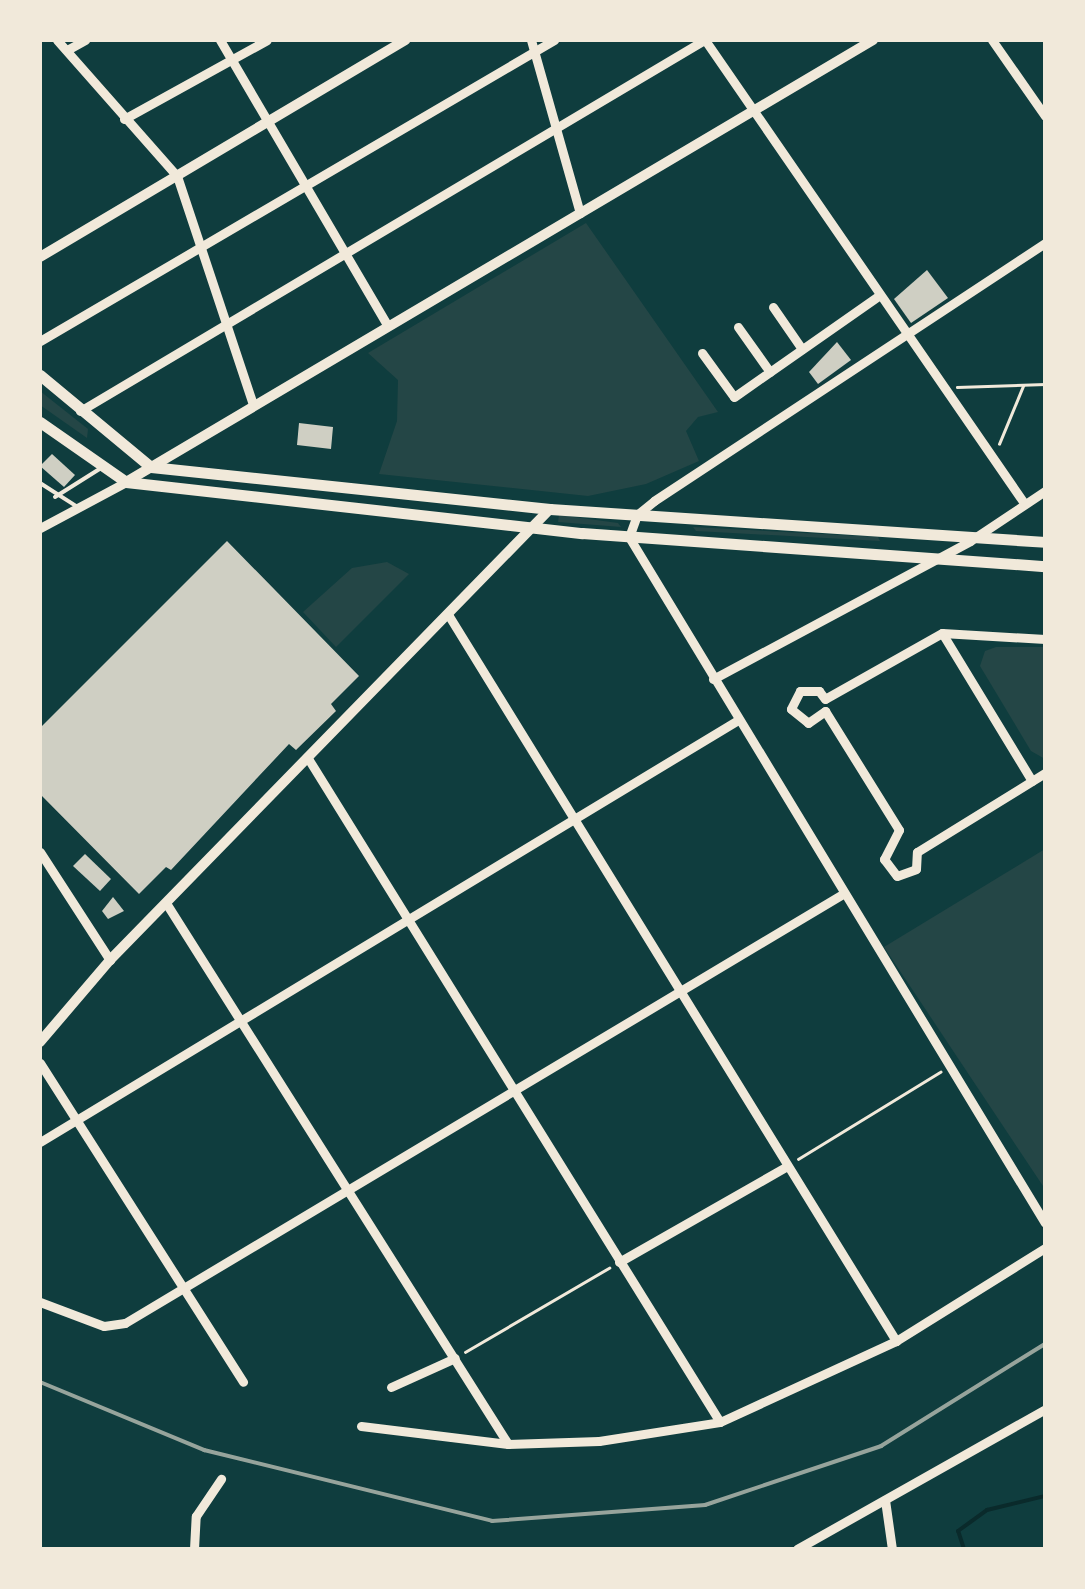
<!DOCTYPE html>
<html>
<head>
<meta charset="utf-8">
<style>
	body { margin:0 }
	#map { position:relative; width:1085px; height:1589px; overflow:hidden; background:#0f3d3e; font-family:"Golos Text",sans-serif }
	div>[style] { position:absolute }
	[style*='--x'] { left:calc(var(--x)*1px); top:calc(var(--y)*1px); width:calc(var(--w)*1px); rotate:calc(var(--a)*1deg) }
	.green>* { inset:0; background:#244646 }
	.stream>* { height:4px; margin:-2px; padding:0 2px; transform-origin:2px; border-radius:2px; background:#0a2a2b }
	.building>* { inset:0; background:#cfcfc3 }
	.path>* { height:2.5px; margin:-1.25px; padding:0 1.25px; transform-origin:1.25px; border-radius:1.25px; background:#f1e9da }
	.service>* { height:4px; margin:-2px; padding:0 2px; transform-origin:2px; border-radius:2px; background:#f1e9da }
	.minor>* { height:9px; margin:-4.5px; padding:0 4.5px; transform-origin:4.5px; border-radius:4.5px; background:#f1e9da }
	.tertiary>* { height:10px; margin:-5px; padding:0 5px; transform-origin:5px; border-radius:5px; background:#f1e9da }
	.secondary>* { height:11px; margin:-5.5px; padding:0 5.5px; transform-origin:5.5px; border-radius:5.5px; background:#f1e9da }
	.rail>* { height:4px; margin:-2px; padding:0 2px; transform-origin:2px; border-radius:2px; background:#97a49c }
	span { translate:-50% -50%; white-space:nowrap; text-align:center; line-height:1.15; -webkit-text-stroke:8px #f1e9da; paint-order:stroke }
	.frame { position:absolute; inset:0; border:42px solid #f1e9da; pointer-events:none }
</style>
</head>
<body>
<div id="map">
	<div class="green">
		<div style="clip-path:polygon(586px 223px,718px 412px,698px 417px,686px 431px,699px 461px,646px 484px,588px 496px,379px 474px,397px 421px,398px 380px,368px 353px)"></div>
		<div style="clip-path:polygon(40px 391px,88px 429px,87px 438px,40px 405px)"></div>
		<div style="clip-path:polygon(559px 515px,618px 523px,621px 527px,558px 522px)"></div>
		<div style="clip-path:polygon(693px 527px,878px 537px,880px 541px,696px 531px)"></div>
		<div style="clip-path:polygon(387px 562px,409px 574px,336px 647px,303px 612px,352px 568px)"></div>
		<div style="clip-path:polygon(996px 647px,1045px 647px,1045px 759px,1031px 751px,980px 666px,985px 651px)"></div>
		<div style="clip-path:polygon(1045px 849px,1045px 1189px,884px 947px)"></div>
	</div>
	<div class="stream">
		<div style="--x:964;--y:1549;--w:19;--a:-108"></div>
		<div style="--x:958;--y:1531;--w:36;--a:-36"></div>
		<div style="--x:987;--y:1510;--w:60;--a:-13.6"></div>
	</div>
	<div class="building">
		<div style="clip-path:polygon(927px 270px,948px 298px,911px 323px,894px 299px)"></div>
		<div style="clip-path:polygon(837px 342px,851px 360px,818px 384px,809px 372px)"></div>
		<div style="clip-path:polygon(299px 423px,333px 427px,331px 449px,297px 445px)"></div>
		<div style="clip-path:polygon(52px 454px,75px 475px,64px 487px,40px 466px)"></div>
		<div style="clip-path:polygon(227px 541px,359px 676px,331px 704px,336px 711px,296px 750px,289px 744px,171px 870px,166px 867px,139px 894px,40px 794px,40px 728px)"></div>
		<div style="clip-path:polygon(85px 854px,111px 879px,100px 891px,73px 866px)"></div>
		<div style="clip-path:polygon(113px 897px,124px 911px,108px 919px,102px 911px)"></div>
	</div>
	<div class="path">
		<div style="--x:957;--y:387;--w:88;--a:-2"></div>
		<div style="--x:999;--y:444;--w:63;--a:-67.5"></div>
		<div style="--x:798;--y:1159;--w:167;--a:-31.5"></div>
		<div style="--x:465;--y:1352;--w:167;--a:-30.3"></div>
	</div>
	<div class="service">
		<div style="--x:40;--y:483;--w:43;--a:32.6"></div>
		<div style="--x:55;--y:497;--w:54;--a:-32.2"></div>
	</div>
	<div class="minor">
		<div style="--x:57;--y:40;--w:181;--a:48.6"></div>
		<div style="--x:177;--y:176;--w:240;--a:71.6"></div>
		<div style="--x:220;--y:40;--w:330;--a:59.6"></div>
		<div style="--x:531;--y:40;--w:180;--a:74.2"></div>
		<div style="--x:705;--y:40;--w:562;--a:55.43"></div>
		<div style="--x:992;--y:40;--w:93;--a:55.1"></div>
		<div style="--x:67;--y:50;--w:21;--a:-29"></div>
		<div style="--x:124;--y:119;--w:163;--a:-28.9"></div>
		<div style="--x:1045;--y:243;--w:468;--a:146.6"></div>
		<div style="--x:654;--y:501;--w:22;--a:141"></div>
		<div style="--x:637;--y:515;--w:23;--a:110"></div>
		<div style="--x:629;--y:537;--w:802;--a:58.77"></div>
		<div style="--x:773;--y:307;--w:51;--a:55.4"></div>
		<div style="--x:738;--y:327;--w:55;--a:54.6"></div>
		<div style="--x:40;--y:341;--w:596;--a:-30.35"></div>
		<div style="--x:702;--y:353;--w:54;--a:54"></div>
		<div style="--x:734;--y:397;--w:174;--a:-35"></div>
		<div style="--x:80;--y:411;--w:726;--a:-30.73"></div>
		<div style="--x:40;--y:528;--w:98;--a:-28.1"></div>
		<div style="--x:449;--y:616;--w:852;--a:58.34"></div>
		<div style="--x:942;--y:633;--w:173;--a:58.7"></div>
		<div style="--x:1045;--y:639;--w:103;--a:-176.7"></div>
		<div style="--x:942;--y:633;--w:134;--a:150.6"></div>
		<div style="--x:825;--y:699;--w:10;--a:-127"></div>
		<div style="--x:819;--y:691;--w:19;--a:180"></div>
		<div style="--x:800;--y:691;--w:20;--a:117"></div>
		<div style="--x:791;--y:709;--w:22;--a:39"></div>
		<div style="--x:808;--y:723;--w:21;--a:-35"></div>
		<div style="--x:825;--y:711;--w:140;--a:58.1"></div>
		<div style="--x:899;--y:830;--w:33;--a:117"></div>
		<div style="--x:884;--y:859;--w:21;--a:53"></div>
		<div style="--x:897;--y:876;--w:20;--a:-20"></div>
		<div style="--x:916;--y:869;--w:17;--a:-87"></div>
		<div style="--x:917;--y:852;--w:150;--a:-31.7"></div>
		<div style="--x:713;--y:679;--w:292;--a:-28.2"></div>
		<div style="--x:970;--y:541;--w:90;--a:-33.7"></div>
		<div style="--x:309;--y:760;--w:779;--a:58.17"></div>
		<div style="--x:40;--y:852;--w:129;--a:57.1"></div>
		<div style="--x:166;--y:903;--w:640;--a:57.7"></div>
		<div style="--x:40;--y:1063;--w:378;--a:57.5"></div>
		<div style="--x:40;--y:1142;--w:816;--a:-31.16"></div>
		<div style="--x:619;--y:1262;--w:190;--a:-29.7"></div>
		<div style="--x:40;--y:1302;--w:68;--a:20.6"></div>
		<div style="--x:104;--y:1326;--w:21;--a:-8"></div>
		<div style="--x:125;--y:1323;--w:834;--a:-30.87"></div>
		<div style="--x:391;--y:1387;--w:70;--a:-24.4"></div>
		<div style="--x:361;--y:1426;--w:148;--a:7"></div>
		<div style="--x:508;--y:1444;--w:91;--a:-1.9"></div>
		<div style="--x:599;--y:1441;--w:122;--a:-8.9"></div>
		<div style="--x:720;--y:1422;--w:194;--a:-24.7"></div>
		<div style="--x:896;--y:1341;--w:176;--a:-32"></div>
		<div style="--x:885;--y:1500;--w:49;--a:81.9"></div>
		<div style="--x:194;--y:1549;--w:33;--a:-87"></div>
		<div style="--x:196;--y:1516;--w:45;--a:-56"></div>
		<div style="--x:797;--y:1549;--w:285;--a:-29.4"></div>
	</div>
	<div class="tertiary">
		<div style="--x:40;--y:257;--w:425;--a:-30.7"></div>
		<div style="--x:126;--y:482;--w:868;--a:-30.61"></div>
		<div style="--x:40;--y:1042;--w:108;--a:-49.5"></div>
		<div style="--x:110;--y:960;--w:630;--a:-45.71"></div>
	</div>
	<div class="secondary">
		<div style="--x:40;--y:375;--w:144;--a:39.7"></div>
		<div style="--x:151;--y:467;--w:401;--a:6"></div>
		<div style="--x:550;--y:509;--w:496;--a:3.8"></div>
		<div style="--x:40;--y:422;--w:105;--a:34.9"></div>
		<div style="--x:126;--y:482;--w:459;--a:6.4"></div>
		<div style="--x:582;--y:533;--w:464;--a:4.1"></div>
	</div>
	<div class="rail">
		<div style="--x:40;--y:1382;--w:178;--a:22.5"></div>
		<div style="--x:204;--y:1450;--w:297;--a:13.8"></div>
		<div style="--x:492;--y:1521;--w:214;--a:-4.3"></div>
		<div style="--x:705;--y:1505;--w:186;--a:-18.5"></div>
		<div style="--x:881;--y:1446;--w:193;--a:-31.9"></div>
	</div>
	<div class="frame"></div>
</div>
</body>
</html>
